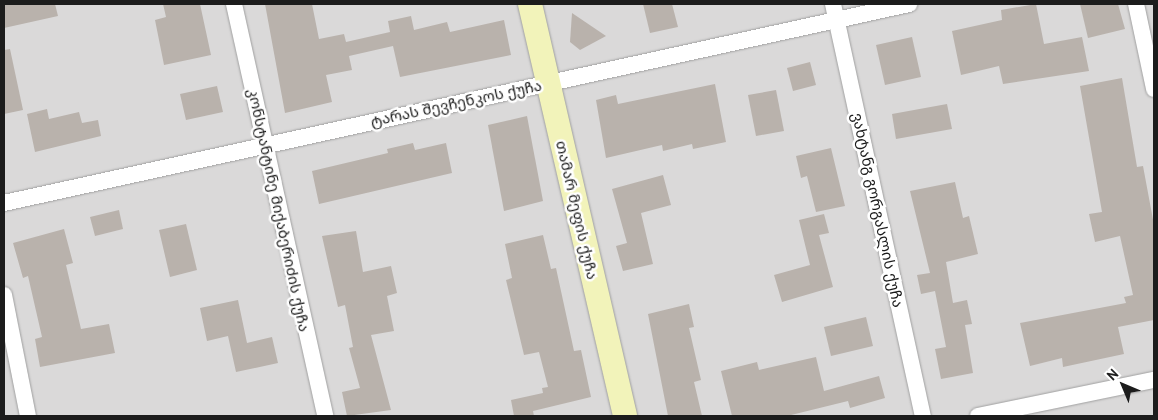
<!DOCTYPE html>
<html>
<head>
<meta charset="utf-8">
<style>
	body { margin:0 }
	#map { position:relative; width:1158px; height:420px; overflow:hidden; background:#ece9e3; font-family:"PT Sans","Noto Sans Georgian",sans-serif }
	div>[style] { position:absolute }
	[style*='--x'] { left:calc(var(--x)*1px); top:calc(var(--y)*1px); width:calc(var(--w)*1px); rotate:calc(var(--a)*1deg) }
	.residential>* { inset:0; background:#dad9d9 }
	.building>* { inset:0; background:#b9b2ac }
	.roads { filter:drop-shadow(0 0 1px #a0a0a0) drop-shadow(0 0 1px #a0a0a0) }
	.street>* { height:16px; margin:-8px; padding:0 8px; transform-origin:8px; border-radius:8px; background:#fff }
	.secondary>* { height:24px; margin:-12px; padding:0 12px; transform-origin:12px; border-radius:12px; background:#f2f3ba }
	span { translate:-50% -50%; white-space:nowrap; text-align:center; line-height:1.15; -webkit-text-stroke:5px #fff; paint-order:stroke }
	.street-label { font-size:15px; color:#1c1c1c }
	.frame { position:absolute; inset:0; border:5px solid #1c1c1c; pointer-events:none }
	.north { position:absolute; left:1098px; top:360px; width:50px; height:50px; -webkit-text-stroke:4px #fff; paint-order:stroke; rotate:315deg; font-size:14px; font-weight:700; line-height:20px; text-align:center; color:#1c1c1c }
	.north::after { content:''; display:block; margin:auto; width:18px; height:22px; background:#1c1c1c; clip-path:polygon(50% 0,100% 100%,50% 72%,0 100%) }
</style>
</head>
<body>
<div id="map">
	<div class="residential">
		<div style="clip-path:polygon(4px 4px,1154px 4px,1154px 416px,4px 416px)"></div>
	</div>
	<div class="building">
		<div style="clip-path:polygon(4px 4px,55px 4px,58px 16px,4px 28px)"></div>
		<div style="clip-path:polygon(163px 4px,200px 4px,211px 55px,164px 65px,155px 20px,166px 17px)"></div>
		<div style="clip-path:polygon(265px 4px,312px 4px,319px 39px,344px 34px,346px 42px,390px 32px,388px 21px,411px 16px,414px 30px,447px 22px,450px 32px,504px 20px,511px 55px,400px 77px,393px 46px,349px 56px,352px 70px,326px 75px,332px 102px,285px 113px)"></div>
		<div style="clip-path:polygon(643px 4px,672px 4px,678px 27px,650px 33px)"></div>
		<div style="clip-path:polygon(1036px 4px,1044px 44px,1082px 37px,1089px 71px,1003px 84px,999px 66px,961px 75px,952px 31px,1002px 20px,1001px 10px)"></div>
		<div style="clip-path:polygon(1080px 4px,1118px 4px,1125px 29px,1088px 38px)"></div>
		<div style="clip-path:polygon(572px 13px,606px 36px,580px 50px,570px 42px)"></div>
		<div style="clip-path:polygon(912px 37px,921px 77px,885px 85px,876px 45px)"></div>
		<div style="clip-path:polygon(10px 49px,23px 110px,4px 114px,4px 50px)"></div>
		<div style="clip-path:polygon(810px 62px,816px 85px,793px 91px,787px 68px)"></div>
		<div style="clip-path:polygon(1122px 78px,1137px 167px,1143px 166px,1154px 225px,1154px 320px,1118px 327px,1124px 354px,1063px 367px,1062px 358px,1030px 366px,1020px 323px,1126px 303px,1124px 297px,1133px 295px,1120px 236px,1095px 242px,1089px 214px,1102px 212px,1080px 86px)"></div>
		<div style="clip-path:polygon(715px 84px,726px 142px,693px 149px,692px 144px,663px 151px,662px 145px,606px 158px,596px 100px,616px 95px,618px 104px)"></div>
		<div style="clip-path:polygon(217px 86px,223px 112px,186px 120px,180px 94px)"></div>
		<div style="clip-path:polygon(776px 90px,784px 131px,756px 136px,748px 95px)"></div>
		<div style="clip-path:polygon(947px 104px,952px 129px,896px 139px,892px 114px)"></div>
		<div style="clip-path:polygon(47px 109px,49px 119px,79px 112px,82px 123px,98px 120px,101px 136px,35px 152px,27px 114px)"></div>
		<div style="clip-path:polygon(527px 116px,543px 201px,504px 211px,488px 125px)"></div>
		<div style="clip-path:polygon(413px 143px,415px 150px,446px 143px,452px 173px,319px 204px,312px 171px,388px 153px,387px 149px)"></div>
		<div style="clip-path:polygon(831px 148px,845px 206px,816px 212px,807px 176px,801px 178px,796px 156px)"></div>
		<div style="clip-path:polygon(663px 175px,671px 205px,641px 213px,653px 264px,623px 271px,616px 246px,627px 243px,612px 189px)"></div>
		<div style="clip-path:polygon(955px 182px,963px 218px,969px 216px,978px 254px,946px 262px,953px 303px,967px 300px,972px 324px,965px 325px,973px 373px,941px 379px,935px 349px,946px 347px,935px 291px,921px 294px,917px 275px,930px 273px,910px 191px)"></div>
		<div style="clip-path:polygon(119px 210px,123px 229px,95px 236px,90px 217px)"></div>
		<div style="clip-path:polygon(824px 214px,829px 233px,819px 235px,833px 287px,782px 302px,774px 275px,810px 265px,799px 220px)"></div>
		<div style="clip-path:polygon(186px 224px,197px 270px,170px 277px,159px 230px)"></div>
		<div style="clip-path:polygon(64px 229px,73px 263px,66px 265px,81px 329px,109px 324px,115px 353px,40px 367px,35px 339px,42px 337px,28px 276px,23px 278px,13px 243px)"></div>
		<div style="clip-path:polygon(356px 231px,363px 272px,391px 266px,397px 293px,387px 296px,394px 331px,371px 335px,391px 410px,347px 416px,342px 392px,360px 388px,349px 348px,353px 347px,345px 305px,338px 307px,322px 236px)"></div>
		<div style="clip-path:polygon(543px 235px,551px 269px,556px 268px,574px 351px,581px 350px,591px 397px,533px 411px,534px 416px,514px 416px,511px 400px,543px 393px,542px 388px,548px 387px,539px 352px,524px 355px,506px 280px,512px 278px,505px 244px)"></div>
		<div style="clip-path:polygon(238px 300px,247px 343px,272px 337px,278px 363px,236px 372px,228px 336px,207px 341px,200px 308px)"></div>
		<div style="clip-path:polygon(689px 304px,694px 327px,689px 328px,701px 380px,694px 382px,702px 416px,668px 416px,648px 314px)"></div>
		<div style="clip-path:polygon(866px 317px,873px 346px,831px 356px,824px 327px)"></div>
		<div style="clip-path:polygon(816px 357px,824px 391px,879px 376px,885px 398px,850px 408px,848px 401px,787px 416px,732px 416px,721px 371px,757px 362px,759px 370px)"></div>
	</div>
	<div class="roads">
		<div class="street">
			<div style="--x:234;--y:4;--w:422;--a:77.5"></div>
			<div style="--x:833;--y:4;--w:422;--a:77.7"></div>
			<div style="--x:1136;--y:4;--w:87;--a:78"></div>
			<div style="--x:4;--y:203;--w:927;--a:-12.4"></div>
			<div style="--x:4;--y:295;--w:123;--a:78.8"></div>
			<div style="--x:978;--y:416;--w:180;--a:-11.6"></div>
		</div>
		<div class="secondary">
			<div style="--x:530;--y:4;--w:423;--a:77"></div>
		</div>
	</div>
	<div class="street-label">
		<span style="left:456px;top:103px;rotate:-12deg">ტარას შევჩენკოს ქუჩა</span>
		<span style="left:279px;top:210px;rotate:78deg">კონსტანტინე მიქაბერიძის ქუჩა</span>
		<span style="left:577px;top:210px;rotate:77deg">თამარ მეფის ქუჩა</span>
		<span style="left:878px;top:210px;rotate:78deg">ვახტანგ გორგასლის ქუჩა</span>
	</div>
	<div class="frame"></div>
	<div class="north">N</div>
</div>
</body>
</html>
